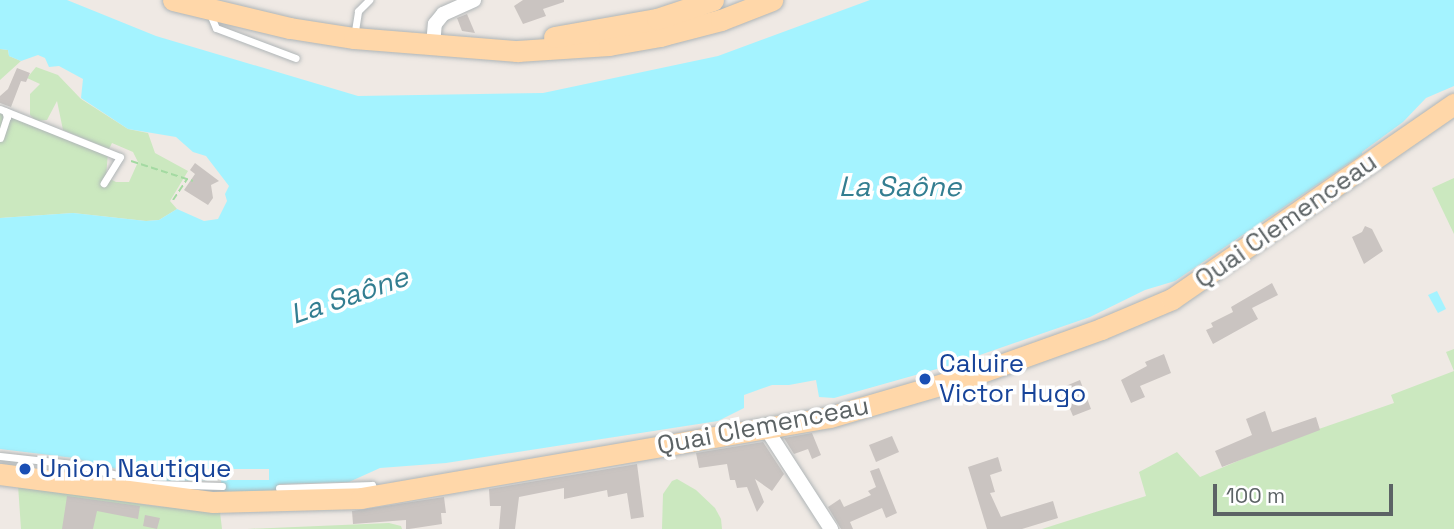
<!DOCTYPE html>
<html>
<head>
<meta charset="utf-8">
<style>
	body { margin:0 }
	#map { position:relative; width:1454px; height:529px; overflow:hidden; background:#efe9e4; font-family:"Space Grotesk",sans-serif }
	div>[style] { position:absolute }
	[style*='--x'] { left:calc(var(--x)*1px); top:calc(var(--y)*1px); width:calc(var(--w)*1px); rotate:calc(var(--a)*1deg) }
	.green>* { inset:0; background:#cbe8bf }
	.water>* { inset:0; background:#a4f3ff }
	.pier>* { inset:0; background:#efe9e4 }
	.building>* { inset:0; background:#cac4c1 }
	.path>* { height:2px; margin-top:-1px; transform-origin:0; background:repeating-linear-gradient(90deg,#a4daa2 0 7px,transparent 0 10.5px) }
	.roads { filter:drop-shadow(0 0 2px #afb5b7) drop-shadow(0 0 2px #afb5b7) }
	.lane>* { height:7px; margin:-3.5px; padding:0 3.5px; transform-origin:3.5px; border-radius:3.5px; background:#fff }
	.street>* { height:14px; margin:-7px; padding:0 7px; transform-origin:7px; border-radius:7px; background:#fff }
	.primary>* { height:21px; margin:-10.5px; padding:0 10.5px; transform-origin:10.5px; border-radius:10.5px; background:#ffd7a9 }
	.dots>* { width:19px; height:19px; translate:-50% -50%; box-sizing:border-box; border:4px solid #fff; border-radius:50% }
	span { translate:-50% -50%; white-space:nowrap; text-align:center; line-height:1.15; -webkit-text-stroke:7px #fff; paint-order:stroke }
	.street-label { font-size:26px; color:#5c6365 }
	.transit-label { font-size:26px; color:#164399 }
	.left { translate:0 -50%; text-align:left }
	.water-label { font-size:28px; color:#337e91; font-style:italic }
	.scale { position:absolute; left:1213px; top:484px; width:180px; height:32px; box-sizing:border-box; border:4px solid #5c6365; border-top:0; padding-left:9px; font-size:21px; line-height:24px; white-space:nowrap; color:#5c6365; -webkit-text-stroke:5px #fff; paint-order:stroke }
</style>
</head>
<body>
<div id="map">
	<div class="green">
		<div style="clip-path:polygon(0 49px,8px 50px,9px 56px,21px 61px,0 80px)"></div>
		<div style="clip-path:polygon(36px 67px,58px 75px,81px 99px,128px 129px,148px 133px,155px 153px,188px 171px,170px 201px,177px 209px,159px 220px,146px 221px,73px 213px,0 218px,0 108px,108px 152px,106px 177px,116px 182px,129px 182px,138px 162px,133px 152px,112px 143px,109px 149px,63px 130px,57px 101px,47px 120px,36px 121px,30px 115px,30px 94px,40px 84px,27px 78px)"></div>
		<div style="clip-path:polygon(1454px 178px,1454px 234px,1432px 188px)"></div>
		<div style="clip-path:polygon(1454px 349px,1454px 529px,1042px 529px,1146px 496px,1139px 472px,1177px 452px,1200px 477px,1287px 440px,1394px 403px,1391px 395px,1454px 371px,1446px 352px)"></div>
		<div style="clip-path:polygon(677px 479px,696px 490px,715px 508px,721px 519px,722px 529px,662px 529px,663px 494px,672px 481px)"></div>
		<div style="clip-path:polygon(18px 485px,154px 506px,220px 512px,222px 529px,21px 529px)"></div>
		<div style="clip-path:polygon(389px 523px,401px 526px,402px 529px,247px 529px)"></div>
	</div>
	<div class="water">
		<div style="clip-path:polygon(0 0,67px 0,156px 36px,358px 96px,543px 93px,718px 56px,870px 0,1454px 0,1454px 86px,1426px 98px,1403px 122px,1362px 152px,1362px 154px,1175px 281px,1145px 290px,1090px 317px,951px 365px,834px 398px,819px 397px,816px 380px,789px 385px,772px 385px,744px 395px,744px 408px,718px 421px,446px 463px,380px 468px,349px 482px,279px 484px,279px 492px,222px 492px,221px 480px,163px 481px,74px 458px,0 449px,0 218px,73px 213px,146px 221px,159px 220px,177px 209px,204px 221px,218px 219px,227px 201px,225px 194px,229px 186px,206px 156px,193px 152px,176px 137px,128px 129px,81px 98px,83px 79px,59px 66px,49px 67px,45px 58px,38px 55px,21px 61px,9px 56px,8px 50px,0 49px)"></div>
		<div style="clip-path:polygon(1437px 291px,1446px 309px,1438px 313px,1428px 295px)"></div>
	</div>
	<div class="pier">
		<div style="clip-path:polygon(199px 469px,269px 469px,269px 480px,199px 480px)"></div>
	</div>
	<div class="building">
		<div style="clip-path:polygon(523px 0,564px 0,564px 2px,543px 9px,546px 16px,523px 24px,514px 6px)"></div>
		<div style="clip-path:polygon(467px 14px,475px 33px,462px 31px,457px 18px)"></div>
		<div style="clip-path:polygon(17px 68px,30px 73px,26px 82px,21px 81px,11px 107px,0 103px,0 96px,8px 89px)"></div>
		<div style="clip-path:polygon(195px 163px,219px 181px,211px 185px,213px 198px,208px 205px,184px 190px,195px 174px,190px 170px)"></div>
		<div style="clip-path:polygon(1365px 226px,1372px 229px,1383px 251px,1364px 264px,1352px 237px,1362px 232px)"></div>
		<div style="clip-path:polygon(1272px 283px,1278px 295px,1252px 308px,1258px 319px,1213px 344px,1206px 330px,1213px 327px,1211px 323px,1233px 312px,1231px 307px)"></div>
		<div style="clip-path:polygon(1164px 354px,1171px 373px,1140px 386px,1145px 397px,1131px 403px,1121px 380px,1147px 366px,1145px 362px)"></div>
		<div style="clip-path:polygon(1080px 380px,1091px 409px,1073px 416px,1061px 388px)"></div>
		<div style="clip-path:polygon(1265px 411px,1272px 432px,1316px 417px,1320px 430px,1222px 467px,1215px 451px,1252px 435px,1246px 419px)"></div>
		<div style="clip-path:polygon(812px 433px,821px 455px,812px 459px,808px 449px,794px 454px,784px 438px)"></div>
		<div style="clip-path:polygon(892px 436px,899px 452px,876px 462px,869px 445px)"></div>
		<div style="clip-path:polygon(763px 442px,784px 474px,772px 491px,755px 479px,764px 502px,757px 512px,747px 487px,737px 488px,735px 480px,730px 480px,727px 464px,699px 468px,696px 453px)"></div>
		<div style="clip-path:polygon(998px 457px,1002px 471px,990px 475px,995px 492px,990px 493px,1001px 517px,1053px 501px,1058px 518px,1022px 529px,987px 529px,968px 467px)"></div>
		<div style="clip-path:polygon(637px 464px,644px 517px,631px 519px,627px 493px,608px 497px,607px 490px,564px 499px,564px 488px,519px 497px,515px 529px,499px 529px,501px 506px,490px 506px,489px 489px)"></div>
		<div style="clip-path:polygon(879px 468px,897px 513px,886px 518px,882px 508px,850px 522px,853px 529px,841px 529px,828px 507px,840px 499px,844px 507px,871px 495px,868px 491px,876px 487px,870px 471px)"></div>
		<div style="clip-path:polygon(67px 496px,140px 506px,138px 519px,97px 511px,93px 529px,62px 529px)"></div>
		<div style="clip-path:polygon(444px 497px,446px 513px,441px 513px,442px 524px,409px 529px,406px 529px,406px 520px,353px 524px,352px 511px)"></div>
		<div style="clip-path:polygon(145px 515px,160px 518px,157px 529px,143px 526px)"></div>
	</div>
	<div class="path">
		<div style="--x:131;--y:161;--w:65;--a:17.9"></div>
		<div style="--x:173;--y:200;--w:25;--a:-56"></div>
	</div>
	<div class="roads">
		<div class="lane">
			<div style="--x:210;--y:14;--w:15;--a:67"></div>
			<div style="--x:216;--y:28;--w:85;--a:20.6"></div>
			<div style="--x:354;--y:37;--w:26;--a:-81"></div>
			<div style="--x:358;--y:11;--w:16;--a:-45"></div>
			<div style="--x:0;--y:109;--w:129;--a:21.8"></div>
			<div style="--x:120;--y:157;--w:31;--a:122"></div>
			<div style="--x:0;--y:138;--w:22;--a:-72"></div>
			<div style="--x:7;--y:117;--w:6;--a:-108"></div>
			<div style="--x:0;--y:456;--w:73;--a:6.3"></div>
			<div style="--x:73;--y:464;--w:82;--a:14"></div>
			<div style="--x:153;--y:484;--w:69;--a:1.7"></div>
			<div style="--x:279;--y:488;--w:93;--a:-1.8"></div>
			<div style="--x:372;--y:485;--w:8;--a:67"></div>
		</div>
		<div class="street">
			<div style="--x:433;--y:45;--w:21;--a:-85"></div>
			<div style="--x:435;--y:24;--w:13;--a:-51"></div>
			<div style="--x:443;--y:14;--w:34;--a:-24"></div>
			<div style="--x:767;--y:430;--w:118;--a:57.1"></div>
		</div>
		<div class="primary">
			<div style="--x:173;--y:0;--w:120;--a:13.5"></div>
			<div style="--x:290;--y:28;--w:65;--a:8.9"></div>
			<div style="--x:354;--y:38;--w:164;--a:4.6"></div>
			<div style="--x:517;--y:51;--w:92;--a:-3.7"></div>
			<div style="--x:609;--y:45;--w:52;--a:-10"></div>
			<div style="--x:660;--y:36;--w:63;--a:-14.7"></div>
			<div style="--x:721;--y:20;--w:55;--a:-21.4"></div>
			<div style="--x:554;--y:37;--w:105;--a:-9.9"></div>
			<div style="--x:657;--y:19;--w:59;--a:-18.7"></div>
			<div style="--x:0;--y:474;--w:215;--a:7.5"></div>
			<div style="--x:213;--y:502;--w:148;--a:-1.5"></div>
			<div style="--x:361;--y:498;--w:476;--a:-9.8"></div>
			<div style="--x:830;--y:417;--w:146;--a:-16.3"></div>
			<div style="--x:970;--y:376;--w:139;--a:-19.7"></div>
			<div style="--x:1101;--y:329;--w:77;--a:-22.9"></div>
			<div style="--x:1172;--y:299;--w:343;--a:-34.7"></div>
		</div>
	</div>
	<div class="dots">
		<div style="left:925px;top:379px;background:#1a4fb4"></div>
		<div style="left:25px;top:469px;background:#1a4fb4"></div>
	</div>
	<div class="street-label">
		<span style="left:1286px;top:221px;rotate:-35deg">Quai Clemenceau</span>
		<span style="left:763px;top:426px;rotate:-11deg">Quai Clemenceau</span>
	</div>
	<div class="transit-label">
		<span class="left" style="left:939px;top:379px">Caluire<br>Victor Hugo</span>
		<span class="left" style="left:39px;top:469px">Union Nautique</span>
	</div>
	<div class="water-label">
		<span style="left:900px;top:186px">La Saône</span>
		<span style="left:349px;top:295px;rotate:-19deg">La Saône</span>
	</div>
	<div class="scale">100 m</div>
</div>
</body>
</html>
